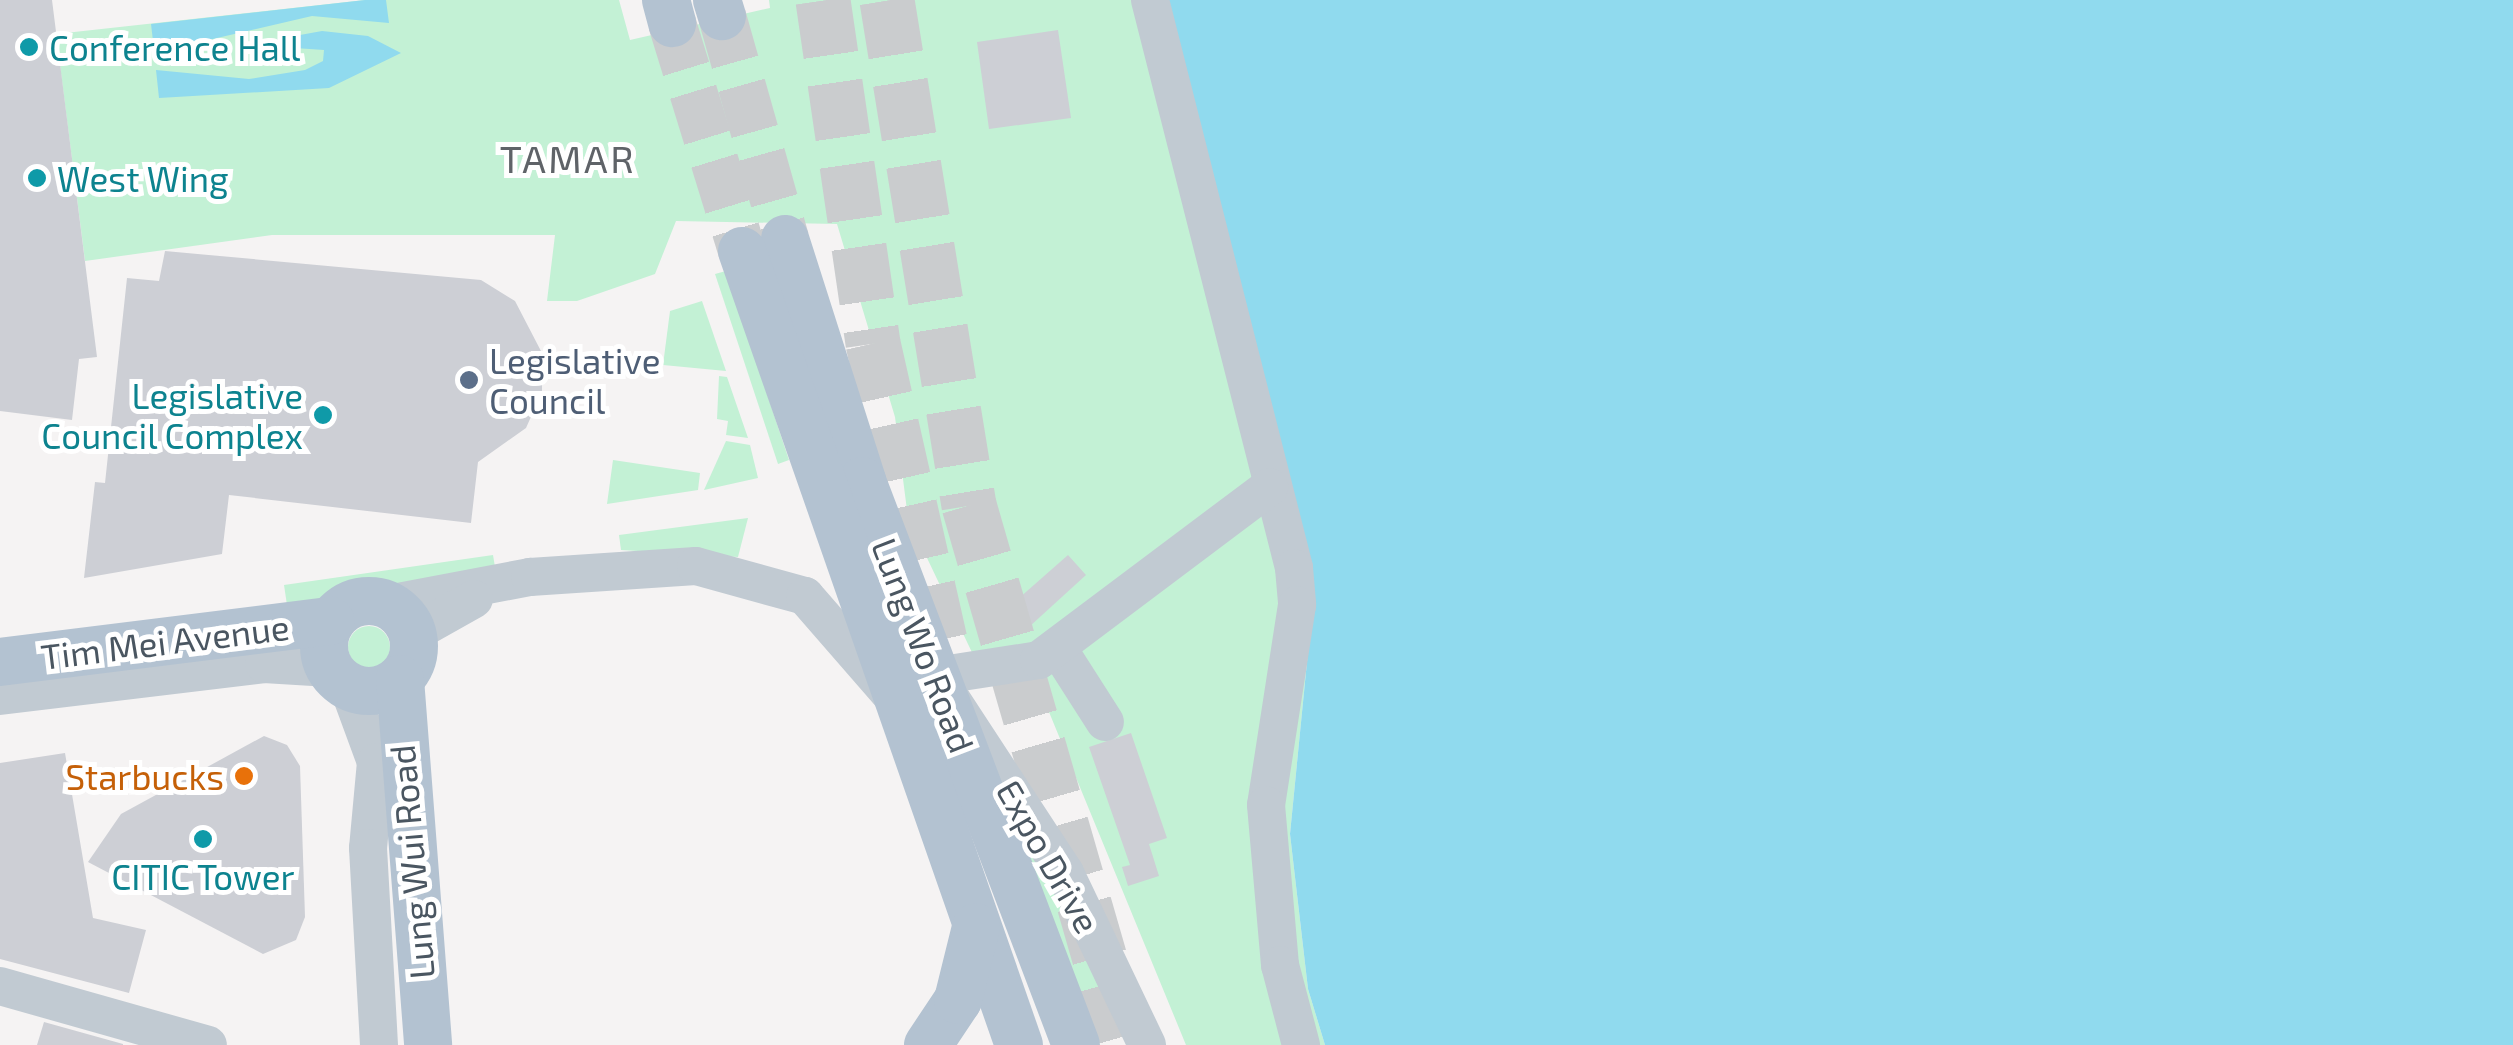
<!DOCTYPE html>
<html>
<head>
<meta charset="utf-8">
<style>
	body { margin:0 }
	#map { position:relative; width:2513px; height:1045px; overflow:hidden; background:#f5f3f3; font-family:"Exo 2",sans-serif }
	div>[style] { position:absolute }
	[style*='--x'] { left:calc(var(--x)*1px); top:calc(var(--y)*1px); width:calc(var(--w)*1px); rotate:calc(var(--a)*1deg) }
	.green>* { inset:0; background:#c3f1d5 }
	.round { border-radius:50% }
	.water>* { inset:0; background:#90daee }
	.building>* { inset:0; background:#cdcfd5 }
	.major-tunnel>* { height:48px; margin-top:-24px; transform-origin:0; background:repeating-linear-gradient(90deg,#caccce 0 48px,transparent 0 72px) }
	.highway-tunnel>* { height:55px; margin-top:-27.5px; transform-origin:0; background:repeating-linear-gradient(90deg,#caccce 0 55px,transparent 0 83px) }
	.minor>* { height:38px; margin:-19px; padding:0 19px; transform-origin:19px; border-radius:19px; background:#c1cad2 }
	.major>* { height:48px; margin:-24px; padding:0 24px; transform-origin:24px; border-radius:24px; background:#b3c2d1 }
	.major>.ring { margin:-24px; padding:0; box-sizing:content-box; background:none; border:48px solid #b3c2d1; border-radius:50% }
	.dots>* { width:28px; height:28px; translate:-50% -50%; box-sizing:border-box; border:5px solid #fff; border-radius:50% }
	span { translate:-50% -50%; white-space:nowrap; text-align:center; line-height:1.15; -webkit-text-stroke:10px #fff; paint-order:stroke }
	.culture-label { font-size:35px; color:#0d838f }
	.left { translate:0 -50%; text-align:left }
	.right { translate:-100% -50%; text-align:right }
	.service-label { font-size:35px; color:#4e5e75 }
	.street-label { font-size:35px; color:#4a5661 }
	.food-label { font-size:35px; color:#c56008 }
	.neighbourhood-label { font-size:38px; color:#5f6368; letter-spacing:2.5px }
</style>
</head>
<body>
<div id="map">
	<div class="green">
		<div style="clip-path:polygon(365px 0,619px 0,630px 40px,770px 8px,769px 0,1166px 0,1312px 611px,1290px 834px,1308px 989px,1325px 1045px,1186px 1045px,1049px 712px,1014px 688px,987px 684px,908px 518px,895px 417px,837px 224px,676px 221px,655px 274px,577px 301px,547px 301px,555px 235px,272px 235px,85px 261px,56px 34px)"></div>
		<div style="clip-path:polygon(726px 271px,789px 460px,778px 464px,715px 274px)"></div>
		<div style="clip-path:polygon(702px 301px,726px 371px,663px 365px,670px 311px)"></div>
		<div style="clip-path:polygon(719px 376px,727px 377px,748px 438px,726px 435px,728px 421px,717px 419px)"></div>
		<div style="clip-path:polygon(726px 441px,750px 445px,758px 478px,704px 490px)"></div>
		<div style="clip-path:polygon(613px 460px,700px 473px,698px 490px,607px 504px)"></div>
		<div style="clip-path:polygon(748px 518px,738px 557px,621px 550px,619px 535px)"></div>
		<div style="clip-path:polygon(493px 555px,495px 567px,287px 605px,284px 585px)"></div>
		<div class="round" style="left:348px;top:626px;width:42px;height:42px"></div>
		<div style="clip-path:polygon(1019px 819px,1127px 1027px,1092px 1029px,1012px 820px)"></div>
	</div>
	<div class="water">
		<div style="clip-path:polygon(365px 0,386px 0,389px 23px,312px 16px,204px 41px,153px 41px,151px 24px)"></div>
		<div style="clip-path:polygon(1166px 0,2513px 0,2513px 1045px,1325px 1045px,1308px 989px,1290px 834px,1312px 611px)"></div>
		<div style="clip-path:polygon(322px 31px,368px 36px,401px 53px,329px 88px,159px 98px,156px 70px,249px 79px,305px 70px,323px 61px,324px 50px,280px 47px,278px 39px)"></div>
	</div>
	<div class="building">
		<div style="clip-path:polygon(0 0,52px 0,97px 357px,79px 359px,72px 420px,0 411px)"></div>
		<div style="clip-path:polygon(1058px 30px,1071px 118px,989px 129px,977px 42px)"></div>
		<div style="clip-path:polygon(165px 251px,481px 280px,515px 301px,542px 353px,542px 392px,526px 428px,478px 462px,471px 523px,229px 495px,222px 554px,84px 578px,95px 482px,105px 483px,127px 278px,159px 281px)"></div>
		<div style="clip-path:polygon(1068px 555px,1086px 575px,1029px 627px,1010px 606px)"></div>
		<div style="clip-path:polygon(1131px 733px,1167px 838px,1149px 844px,1159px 876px,1128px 886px,1122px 867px,1130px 865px,1089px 747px)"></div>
		<div style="clip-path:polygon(264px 736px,287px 745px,300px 766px,305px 917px,296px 940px,263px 954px,88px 862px,121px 814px)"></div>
		<div style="clip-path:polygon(65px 753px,93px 918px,146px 930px,129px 993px,0 959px,0 763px)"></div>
		<div style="clip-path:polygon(44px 1022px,123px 1044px,123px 1045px,37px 1045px)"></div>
	</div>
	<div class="major-tunnel">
		<div style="--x:722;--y:16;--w:232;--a:74.2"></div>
		<div style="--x:672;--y:23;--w:239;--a:72.9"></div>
	</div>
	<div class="highway-tunnel">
		<div style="--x:823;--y:0;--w:347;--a:81.7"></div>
		<div style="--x:873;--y:343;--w:314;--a:77.3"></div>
		<div style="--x:887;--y:0;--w:512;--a:80.78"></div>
		<div style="--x:969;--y:505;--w:562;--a:73.89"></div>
	</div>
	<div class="minor">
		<div style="--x:1150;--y:0;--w:586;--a:75.77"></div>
		<div style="--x:1294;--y:568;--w:37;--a:85"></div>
		<div style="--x:1297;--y:605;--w:202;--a:98.8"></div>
		<div style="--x:1266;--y:805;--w:161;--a:85"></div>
		<div style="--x:1280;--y:965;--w:83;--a:75.3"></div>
		<div style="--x:388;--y:604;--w:145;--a:-10.8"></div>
		<div style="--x:530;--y:577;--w:166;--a:-3.8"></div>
		<div style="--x:696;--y:566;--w:113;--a:15.4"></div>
		<div style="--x:805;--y:596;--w:133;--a:49"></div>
		<div style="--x:412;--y:634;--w:71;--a:-29.4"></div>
		<div style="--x:1057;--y:647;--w:89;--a:57.4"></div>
		<div style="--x:348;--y:686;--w:81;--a:69.8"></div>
		<div style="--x:376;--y:762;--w:86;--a:95.3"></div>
		<div style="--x:368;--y:848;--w:197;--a:86.8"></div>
		<div style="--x:0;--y:696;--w:266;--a:-6.9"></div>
		<div style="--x:264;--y:664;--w:66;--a:3.5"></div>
		<div style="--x:0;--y:986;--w:216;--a:15.8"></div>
		<div style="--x:1147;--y:1045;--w:191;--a:-115.5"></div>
		<div style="--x:1065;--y:873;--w:235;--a:-123.2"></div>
		<div style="--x:936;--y:676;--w:104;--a:-8.8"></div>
		<div style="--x:1039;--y:660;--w:288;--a:-36.9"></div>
	</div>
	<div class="major">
		<div style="--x:666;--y:0;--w:24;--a:75"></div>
		<div style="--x:717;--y:0;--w:17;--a:73"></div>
		<div style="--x:785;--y:239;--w:254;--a:72.3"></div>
		<div style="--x:862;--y:481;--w:603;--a:69.22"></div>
		<div style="--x:742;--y:251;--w:841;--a:70.77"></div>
		<div class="ring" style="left:324px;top:601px;width:42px;height:42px"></div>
		<div style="--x:0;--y:662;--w:333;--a:-7.1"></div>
		<div style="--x:400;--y:679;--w:367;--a:85.6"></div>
		<div style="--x:928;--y:1045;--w:54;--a:-56.3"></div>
		<div style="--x:958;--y:1000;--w:75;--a:-76.1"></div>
	</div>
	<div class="dots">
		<div style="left:29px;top:47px;background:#0f9aa8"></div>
		<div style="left:37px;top:178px;background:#0f9aa8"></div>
		<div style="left:469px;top:380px;background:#5c6f8a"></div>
		<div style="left:323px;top:415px;background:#0f9aa8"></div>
		<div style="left:244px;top:776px;background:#e8710a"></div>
		<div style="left:203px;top:839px;background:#0f9aa8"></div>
	</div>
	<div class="culture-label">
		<span class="left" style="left:49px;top:47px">Conference Hall</span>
		<span class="left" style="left:57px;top:178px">West Wing</span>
		<span class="right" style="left:303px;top:415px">Legislative<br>Council Complex</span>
		<span style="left:203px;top:876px">CITIC Tower</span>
	</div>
	<div class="service-label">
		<span class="left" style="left:489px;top:380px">Legislative<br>Council</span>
	</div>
	<div class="street-label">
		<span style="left:165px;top:641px;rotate:-7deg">Tim Mei Avenue</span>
		<span style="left:924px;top:645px;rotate:69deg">Lung Wo Road</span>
		<span style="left:1049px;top:856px;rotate:60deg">Expo Drive</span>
		<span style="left:411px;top:862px;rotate:-95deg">Lung Wui Road</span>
	</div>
	<div class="food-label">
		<span class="right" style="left:224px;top:776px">Starbucks</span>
	</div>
	<div class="neighbourhood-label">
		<span style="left:568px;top:159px">TAMAR</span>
	</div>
</div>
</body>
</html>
